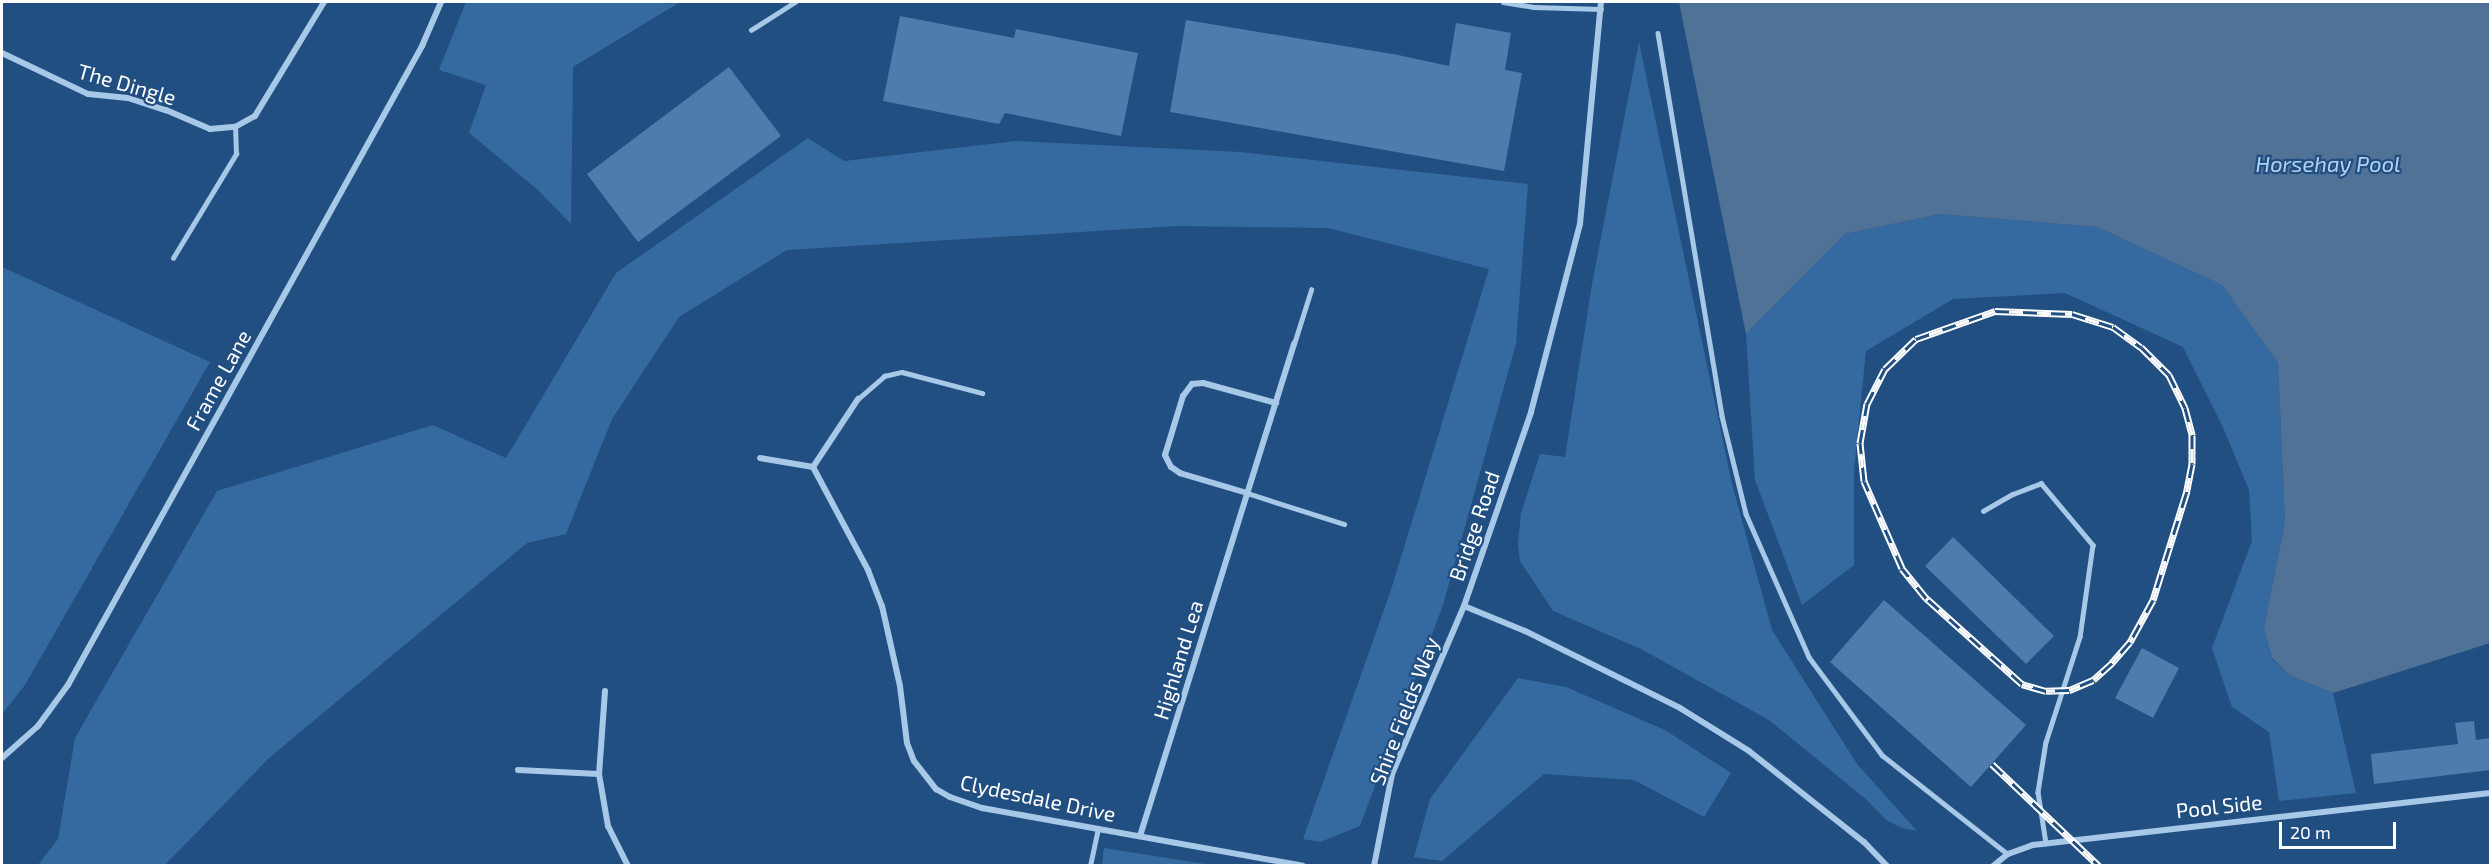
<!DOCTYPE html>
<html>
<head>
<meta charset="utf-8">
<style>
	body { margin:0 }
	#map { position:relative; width:2492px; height:867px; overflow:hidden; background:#214f82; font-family:"Exo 2",sans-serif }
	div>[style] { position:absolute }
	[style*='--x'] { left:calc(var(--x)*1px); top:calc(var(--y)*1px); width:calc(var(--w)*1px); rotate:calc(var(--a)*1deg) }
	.green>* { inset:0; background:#356aa0 }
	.water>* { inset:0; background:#517297 }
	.building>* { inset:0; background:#4e7cac }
	.lane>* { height:4.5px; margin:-2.25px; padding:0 2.25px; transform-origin:2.25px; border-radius:2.25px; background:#a8c8e8 }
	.street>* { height:6px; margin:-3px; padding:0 3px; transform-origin:3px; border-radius:3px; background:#a8c8e8 }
	.rail>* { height:7px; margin-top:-3.5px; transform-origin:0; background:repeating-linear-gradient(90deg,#214f82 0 14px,#fff 0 28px); box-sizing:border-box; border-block:2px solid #fff }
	span { translate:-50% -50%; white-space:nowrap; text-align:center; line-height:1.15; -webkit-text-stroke:4.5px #214f82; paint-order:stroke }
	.street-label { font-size:21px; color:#fff }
	.water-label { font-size:22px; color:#b3d1f0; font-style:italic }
	.frame { position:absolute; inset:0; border:3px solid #fff; pointer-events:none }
	.scale { position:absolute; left:2279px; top:822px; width:117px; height:27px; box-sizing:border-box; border:3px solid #fff; border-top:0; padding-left:8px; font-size:18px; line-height:21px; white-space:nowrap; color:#fff; -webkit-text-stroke:4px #214f82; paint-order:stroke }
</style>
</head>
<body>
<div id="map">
	<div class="green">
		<div style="clip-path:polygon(466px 2px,680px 2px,573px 67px,571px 224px,538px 190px,469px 133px,486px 85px,439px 70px)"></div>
		<div style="clip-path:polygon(1639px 42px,1732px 484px,1772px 630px,1857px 764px,1917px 831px,1902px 828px,1886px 820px,1867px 800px,1769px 720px,1641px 649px,1553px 611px,1520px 561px,1518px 544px,1521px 513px,1540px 454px,1565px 457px,1592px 284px)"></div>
		<div style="clip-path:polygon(808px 138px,844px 161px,1016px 141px,1240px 152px,1528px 184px,1516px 344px,1443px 605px,1360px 826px,1320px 842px,1303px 839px,1391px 590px,1489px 269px,1328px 228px,1177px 226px,787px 250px,679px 317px,612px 419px,566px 534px,527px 543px,269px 758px,165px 865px,38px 865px,58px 839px,75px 738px,217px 491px,433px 425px,506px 458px,616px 273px)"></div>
		<div style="clip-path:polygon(1940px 214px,2097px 227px,2222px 285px,2278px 363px,2285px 522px,2264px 627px,2272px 659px,2291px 676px,2333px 693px,2356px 793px,2279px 801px,2269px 732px,2232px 707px,2212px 648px,2252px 541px,2249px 490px,2222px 425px,2183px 347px,2065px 293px,1953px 299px,1866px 351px,1854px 471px,1854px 565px,1802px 605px,1755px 480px,1746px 334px,1845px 234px)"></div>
		<div style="clip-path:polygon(2px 267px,210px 362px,25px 685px,2px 714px)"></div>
		<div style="clip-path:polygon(1518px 678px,1566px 687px,1665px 730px,1731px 773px,1704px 817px,1634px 780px,1544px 774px,1442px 861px,1414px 857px,1430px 799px)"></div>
		<div style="clip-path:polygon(1104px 848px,1212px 865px,1102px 865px)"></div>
	</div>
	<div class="water">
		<div style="clip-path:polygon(1679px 2px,2490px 2px,2490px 643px,2333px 693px,2291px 676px,2272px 658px,2264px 627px,2285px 522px,2278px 363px,2222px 285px,2097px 227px,1940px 214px,1845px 234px,1746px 334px)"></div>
	</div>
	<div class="building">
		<div style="clip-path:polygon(900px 16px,1014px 38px,1016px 29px,1138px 53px,1121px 136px,1005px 113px,999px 124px,883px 101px)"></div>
		<div style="clip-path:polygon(1186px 20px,1398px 55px,1449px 66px,1456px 23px,1511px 33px,1505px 70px,1522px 73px,1504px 171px,1170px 112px)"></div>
		<div style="clip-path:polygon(729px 67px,781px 136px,638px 242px,587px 174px)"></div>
		<div style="clip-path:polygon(1953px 537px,2054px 636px,2026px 664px,1925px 566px)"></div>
		<div style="clip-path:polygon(1884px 600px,2026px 725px,1971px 787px,1830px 662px)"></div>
		<div style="clip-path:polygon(2142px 648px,2179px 668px,2153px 718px,2115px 698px)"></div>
		<div style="clip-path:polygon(2474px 721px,2476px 740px,2490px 738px,2490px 770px,2374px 784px,2371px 754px,2458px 744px,2455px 723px)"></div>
	</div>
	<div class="lane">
		<div style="--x:1503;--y:2;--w:31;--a:9"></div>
		<div style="--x:1534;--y:7;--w:67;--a:1.7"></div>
		<div style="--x:751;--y:30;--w:52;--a:-32.5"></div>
		<div style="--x:1658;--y:33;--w:388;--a:80.5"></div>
		<div style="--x:1722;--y:416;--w:101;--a:76.2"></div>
		<div style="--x:1746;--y:514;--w:156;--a:66.2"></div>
		<div style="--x:1809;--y:657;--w:122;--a:53.3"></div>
		<div style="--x:1882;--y:755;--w:160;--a:38.2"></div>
		<div style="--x:173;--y:258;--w:122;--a:-58.8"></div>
		<div style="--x:236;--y:154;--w:27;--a:-92"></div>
		<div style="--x:1294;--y:344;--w:57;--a:-72.5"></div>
		<div style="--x:858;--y:399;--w:35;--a:-41"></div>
		<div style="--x:884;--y:376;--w:18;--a:-13"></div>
		<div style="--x:902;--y:372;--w:83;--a:14.7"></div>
		<div style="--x:1247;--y:493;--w:102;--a:17.7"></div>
		<div style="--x:1983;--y:511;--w:34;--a:-30"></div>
		<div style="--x:2013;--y:494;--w:30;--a:-21"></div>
		<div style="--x:2041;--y:483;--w:81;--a:50"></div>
		<div style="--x:2093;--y:545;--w:93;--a:98"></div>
		<div style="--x:2080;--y:637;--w:110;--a:107.9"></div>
		<div style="--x:2046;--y:742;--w:51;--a:99.1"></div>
		<div style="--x:2038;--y:792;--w:52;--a:81.1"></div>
		<div style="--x:1090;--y:866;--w:38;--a:-78"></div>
	</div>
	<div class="street">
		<div style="--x:2;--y:53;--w:95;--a:25.5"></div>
		<div style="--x:88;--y:94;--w:40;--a:5.7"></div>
		<div style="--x:128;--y:98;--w:40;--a:18"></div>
		<div style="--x:166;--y:110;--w:48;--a:23.4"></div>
		<div style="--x:210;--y:129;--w:25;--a:-5"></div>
		<div style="--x:235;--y:127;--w:23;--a:-29"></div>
		<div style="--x:255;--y:116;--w:133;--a:-58.8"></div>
		<div style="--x:760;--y:458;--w:54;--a:9.6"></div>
		<div style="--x:813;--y:467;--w:82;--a:-56.5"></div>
		<div style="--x:813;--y:467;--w:117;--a:61.9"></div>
		<div style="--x:868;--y:570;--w:39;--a:69"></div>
		<div style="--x:882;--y:606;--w:82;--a:77.3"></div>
		<div style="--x:900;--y:686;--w:57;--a:83"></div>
		<div style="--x:907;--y:743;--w:19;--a:69"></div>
		<div style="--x:914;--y:761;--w:36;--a:52"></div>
		<div style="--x:936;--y:789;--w:16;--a:30"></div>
		<div style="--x:950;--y:797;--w:34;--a:19"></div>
		<div style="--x:982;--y:808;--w:326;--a:10.2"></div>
		<div style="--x:1247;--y:493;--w:70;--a:-163.4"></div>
		<div style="--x:1180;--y:473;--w:11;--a:-146"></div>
		<div style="--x:1171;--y:467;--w:13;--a:-117"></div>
		<div style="--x:1165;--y:455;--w:62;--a:-73"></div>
		<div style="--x:1183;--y:396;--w:15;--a:-53"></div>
		<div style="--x:1192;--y:384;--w:11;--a:-5"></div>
		<div style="--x:1203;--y:383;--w:76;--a:15.3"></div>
		<div style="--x:1464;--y:606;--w:66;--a:22.3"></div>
		<div style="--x:1525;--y:631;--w:173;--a:26.4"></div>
		<div style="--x:1680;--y:708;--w:81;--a:31.9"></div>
		<div style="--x:1749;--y:751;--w:147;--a:38.4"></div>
		<div style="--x:1864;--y:842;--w:33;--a:46"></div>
		<div style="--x:605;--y:691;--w:83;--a:94.1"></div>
		<div style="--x:599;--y:774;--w:53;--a:80.2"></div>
		<div style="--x:608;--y:826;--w:45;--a:63.4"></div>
		<div style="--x:2;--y:758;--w:48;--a:-41.6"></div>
		<div style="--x:38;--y:726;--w:51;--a:-53.8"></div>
		<div style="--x:68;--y:685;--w:731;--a:-61.01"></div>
		<div style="--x:422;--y:46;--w:48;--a:-66.6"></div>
		<div style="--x:518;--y:770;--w:81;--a:2.8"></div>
		<div style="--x:1140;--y:836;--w:516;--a:-72.62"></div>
		<div style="--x:1374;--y:866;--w:94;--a:-78.9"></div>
		<div style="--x:1392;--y:774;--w:183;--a:-66.8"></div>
		<div style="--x:1464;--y:606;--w:205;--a:-70.9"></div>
		<div style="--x:1531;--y:412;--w:194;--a:-75.4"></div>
		<div style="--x:1580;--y:224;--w:223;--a:-84.6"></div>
		<div style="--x:1993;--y:866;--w:19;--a:-39"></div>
		<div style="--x:2008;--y:854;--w:27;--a:-20"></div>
		<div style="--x:2033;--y:845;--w:460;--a:-6.5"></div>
	</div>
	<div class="rail">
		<div style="--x:1995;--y:311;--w:77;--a:2.2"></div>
		<div style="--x:2072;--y:314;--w:43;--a:17.6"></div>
		<div style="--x:2113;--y:327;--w:34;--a:36"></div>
		<div style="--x:2141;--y:347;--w:40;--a:45"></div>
		<div style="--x:2169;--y:375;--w:37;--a:64"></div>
		<div style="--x:2185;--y:408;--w:28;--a:75"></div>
		<div style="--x:2192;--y:435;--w:29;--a:90"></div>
		<div style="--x:2192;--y:464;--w:31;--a:101"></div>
		<div style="--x:2186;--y:494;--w:111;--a:107.3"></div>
		<div style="--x:2153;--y:600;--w:48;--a:118.7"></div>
		<div style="--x:2130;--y:642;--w:28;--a:131"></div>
		<div style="--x:2112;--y:663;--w:25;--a:138"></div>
		<div style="--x:2093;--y:680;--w:26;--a:157"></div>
		<div style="--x:2069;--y:690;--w:23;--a:178"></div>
		<div style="--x:2046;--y:691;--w:25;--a:-164"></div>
		<div style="--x:2022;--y:684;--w:129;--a:-138.1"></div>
		<div style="--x:1926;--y:598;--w:38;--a:-129"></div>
		<div style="--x:1902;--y:568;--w:95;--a:-113.6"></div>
		<div style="--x:1864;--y:481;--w:38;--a:-96"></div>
		<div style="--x:1860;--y:443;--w:40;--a:-80"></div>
		<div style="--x:1867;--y:404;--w:39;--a:-63"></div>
		<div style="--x:1885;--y:369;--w:43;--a:-44.1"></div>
		<div style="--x:1916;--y:339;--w:84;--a:-19.5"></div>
		<div style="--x:1992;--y:764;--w:148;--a:43.6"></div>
	</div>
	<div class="street-label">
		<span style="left:127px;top:84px;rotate:16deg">The Dingle</span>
		<span style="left:218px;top:380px;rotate:-61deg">Frame Lane</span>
		<span style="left:1474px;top:526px;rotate:-71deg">Bridge Road</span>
		<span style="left:1178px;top:660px;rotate:-73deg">Highland Lea</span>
		<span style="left:1404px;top:711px;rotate:-69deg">Shire Fields Way</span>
		<span style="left:1038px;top:798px;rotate:12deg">Clydesdale Drive</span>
		<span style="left:2219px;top:806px;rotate:-6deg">Pool Side</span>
	</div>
	<div class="water-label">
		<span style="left:2328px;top:164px">Horsehay Pool</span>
	</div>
	<div class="frame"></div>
	<div class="scale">20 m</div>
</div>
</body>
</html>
